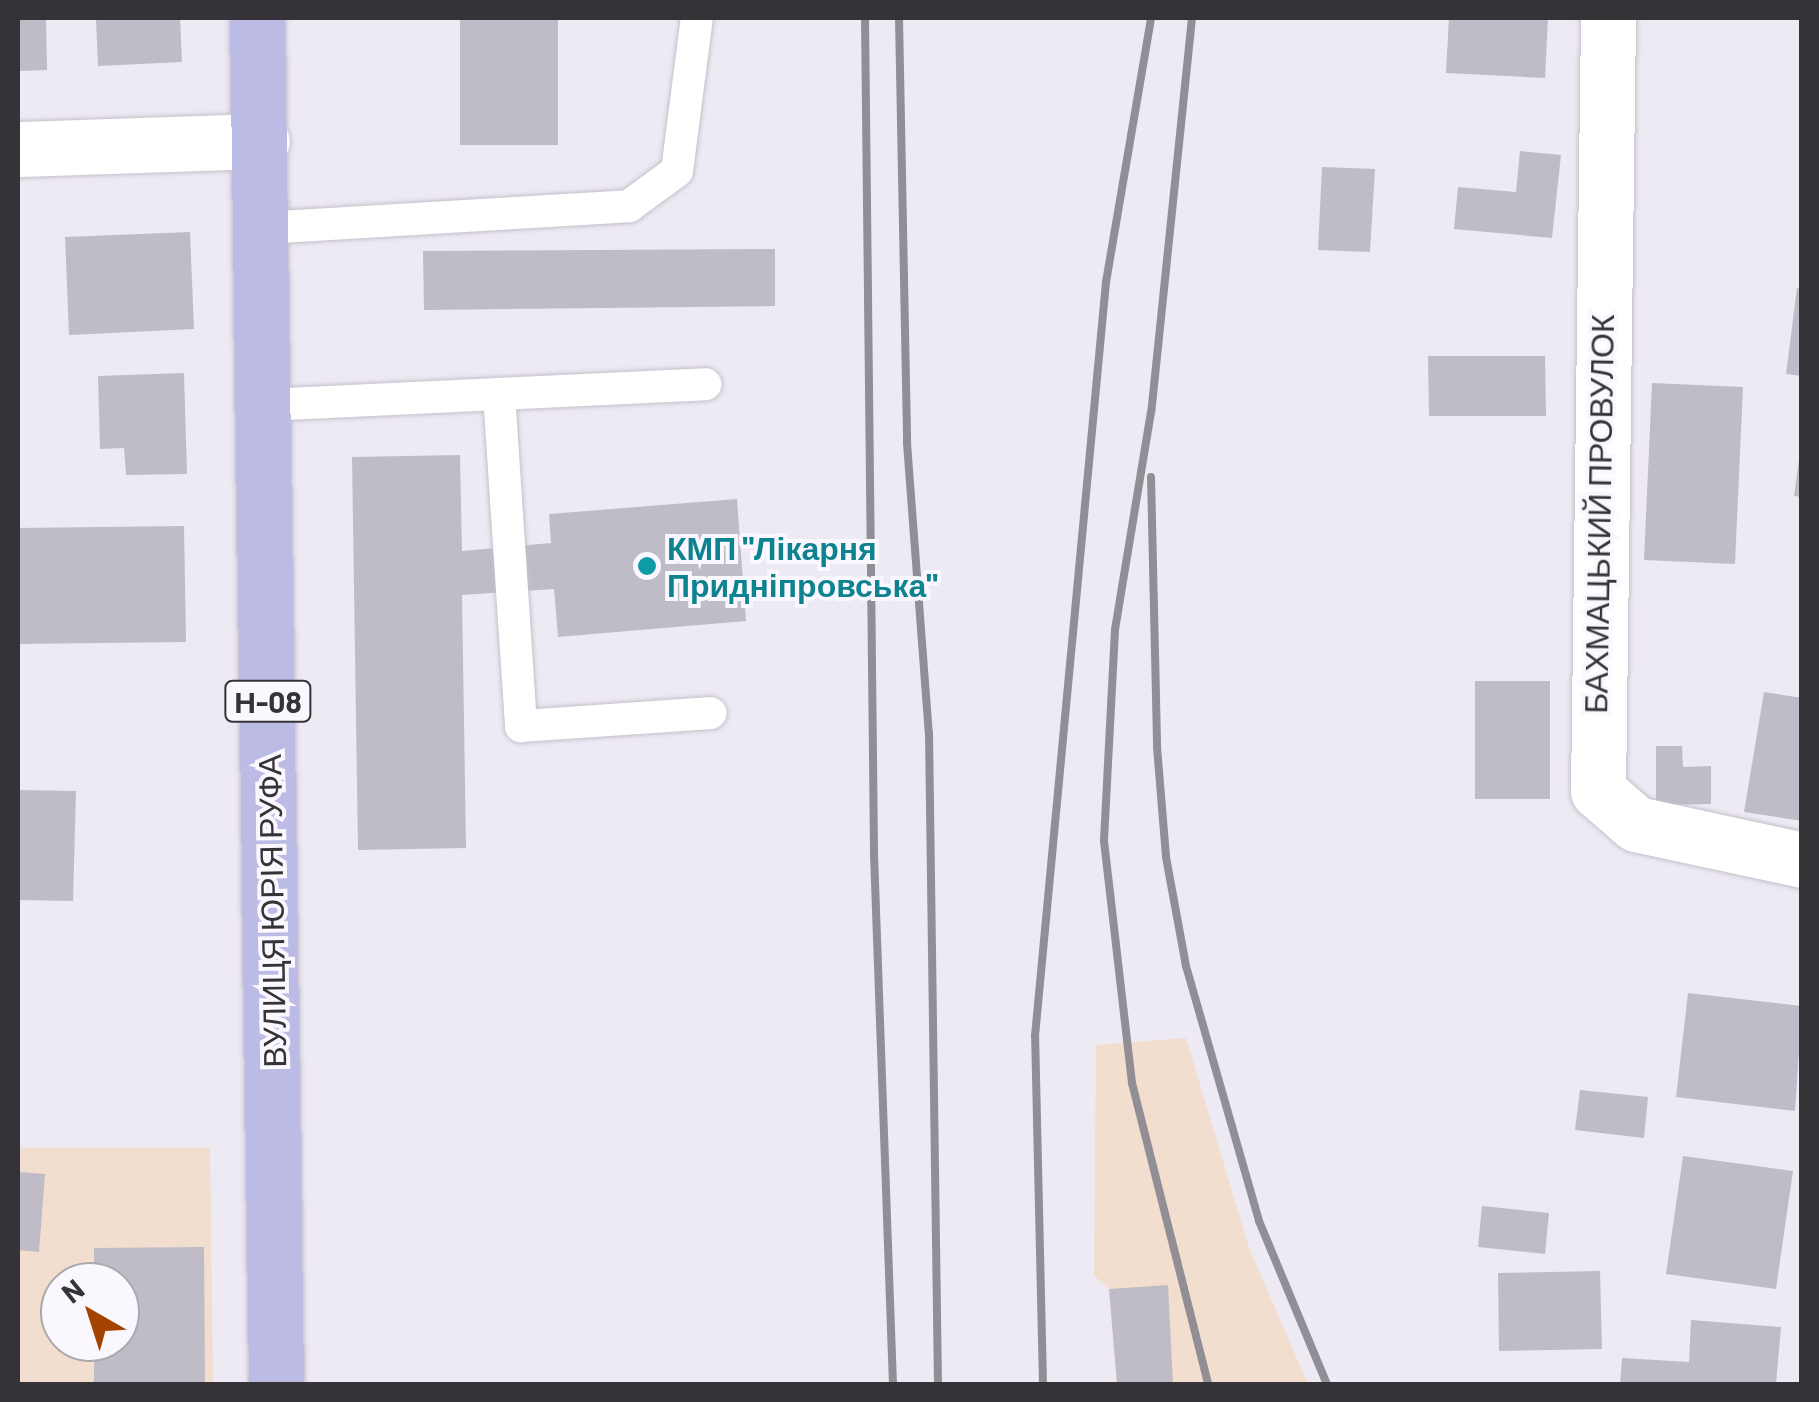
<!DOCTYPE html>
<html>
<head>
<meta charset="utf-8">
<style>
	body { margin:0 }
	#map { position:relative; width:1819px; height:1402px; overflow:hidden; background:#eeeaf4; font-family:Barlow,sans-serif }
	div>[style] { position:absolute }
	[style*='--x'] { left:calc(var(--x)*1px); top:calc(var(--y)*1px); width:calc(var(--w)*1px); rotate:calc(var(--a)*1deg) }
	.industrial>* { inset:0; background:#f1dece }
	.building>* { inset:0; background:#bfbcc7 }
	.roads { filter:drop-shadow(0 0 2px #c5c1cb) drop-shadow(0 0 2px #c5c1cb) }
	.service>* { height:32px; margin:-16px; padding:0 16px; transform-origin:16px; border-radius:16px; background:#fff }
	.minor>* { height:55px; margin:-27.5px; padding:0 27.5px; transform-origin:27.5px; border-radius:27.5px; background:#fff }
	.primary>* { height:55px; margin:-27.5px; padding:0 27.5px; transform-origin:27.5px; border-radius:27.5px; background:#bbbbe5 }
	.rail>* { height:8px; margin:-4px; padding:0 4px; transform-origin:4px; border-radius:4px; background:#918e95 }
	.dots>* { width:28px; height:28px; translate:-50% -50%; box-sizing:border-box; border:5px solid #faf8fe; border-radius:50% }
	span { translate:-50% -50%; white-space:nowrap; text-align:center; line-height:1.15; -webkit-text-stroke:8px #faf8fe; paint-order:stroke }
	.shield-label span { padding:2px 8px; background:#faf8fe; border:2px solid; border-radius:8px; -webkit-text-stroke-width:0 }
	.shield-label { font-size:30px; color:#353337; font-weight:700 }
	.street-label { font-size:32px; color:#353337 }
	.culture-label { font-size:32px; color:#0d838f; font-weight:700 }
	.left { translate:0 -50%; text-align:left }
	.frame { position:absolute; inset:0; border:20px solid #353337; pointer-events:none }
	.north { position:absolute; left:40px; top:1262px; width:100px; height:100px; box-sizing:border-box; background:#faf8fe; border:2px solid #aba9ae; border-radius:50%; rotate:321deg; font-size:28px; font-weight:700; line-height:40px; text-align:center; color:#353337 }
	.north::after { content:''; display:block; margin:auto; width:35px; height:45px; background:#a44200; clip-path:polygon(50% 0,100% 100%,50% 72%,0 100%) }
</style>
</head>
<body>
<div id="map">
	<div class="industrial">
		<div style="clip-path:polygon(1186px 1038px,1249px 1248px,1308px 1384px,1117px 1384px,1109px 1289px,1094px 1276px,1096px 1045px)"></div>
		<div style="clip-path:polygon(evenodd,18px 1148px,210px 1148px,213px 1384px,18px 1384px,18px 1148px,60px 1282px,120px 1282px,120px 1342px,60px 1342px,60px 1282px)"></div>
	</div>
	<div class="building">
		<div style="clip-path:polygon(18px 18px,46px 18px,47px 70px,18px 71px)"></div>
		<div style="clip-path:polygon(96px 18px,180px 18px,182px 62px,98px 66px)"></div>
		<div style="clip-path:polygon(460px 18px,558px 18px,558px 145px,460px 145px)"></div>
		<div style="clip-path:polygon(1449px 18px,1548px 18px,1545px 78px,1446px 73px)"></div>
		<div style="clip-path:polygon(1520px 151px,1561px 155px,1552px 238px,1454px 229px,1458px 187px,1516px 192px)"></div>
		<div style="clip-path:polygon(1322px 167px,1375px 169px,1370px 252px,1318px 250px)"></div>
		<div style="clip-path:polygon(190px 232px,194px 329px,69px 335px,65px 237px)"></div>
		<div style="clip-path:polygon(775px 249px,775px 306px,424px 310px,423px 251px)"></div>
		<div style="clip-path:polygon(1797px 288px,1802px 289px,1802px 376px,1786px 374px)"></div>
		<div style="clip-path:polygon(1428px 356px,1545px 356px,1546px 416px,1429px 416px)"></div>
		<div style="clip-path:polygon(184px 373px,187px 474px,126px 475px,124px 448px,100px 449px,98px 376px)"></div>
		<div style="clip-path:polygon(1652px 383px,1743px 387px,1735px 564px,1644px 560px)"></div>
		<div style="clip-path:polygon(460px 455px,462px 551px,551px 543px,549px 514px,737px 499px,746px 621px,558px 637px,554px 589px,462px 595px,466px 848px,358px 850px,352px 457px)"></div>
		<div style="clip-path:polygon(1799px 460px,1802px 460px,1802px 497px,1794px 496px)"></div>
		<div style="clip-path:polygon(184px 526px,186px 642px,18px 644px,18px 528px)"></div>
		<div style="clip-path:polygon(1475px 681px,1550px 681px,1550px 799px,1475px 799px)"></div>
		<div style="clip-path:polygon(1764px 692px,1802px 698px,1802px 821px,1744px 812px)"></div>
		<div style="clip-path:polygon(1656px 746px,1682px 746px,1683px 767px,1711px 766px,1711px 804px,1656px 805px)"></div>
		<div style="clip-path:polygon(18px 790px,76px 791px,73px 901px,18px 900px)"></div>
		<div style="clip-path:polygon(1688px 993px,1802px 1006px,1795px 1111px,1676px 1097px)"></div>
		<div style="clip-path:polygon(1580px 1090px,1648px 1097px,1644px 1138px,1575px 1130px)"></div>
		<div style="clip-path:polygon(1683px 1156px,1793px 1171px,1776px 1289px,1666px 1274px)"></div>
		<div style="clip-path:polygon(18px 1172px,45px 1174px,39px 1252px,18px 1250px)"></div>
		<div style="clip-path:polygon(1482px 1206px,1549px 1213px,1545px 1254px,1478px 1247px)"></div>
		<div style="clip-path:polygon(204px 1247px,205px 1384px,94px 1384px,94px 1342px,120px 1342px,120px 1282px,94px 1282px,94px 1248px)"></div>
		<div style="clip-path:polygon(1600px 1271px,1602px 1349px,1499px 1351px,1498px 1273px)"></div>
		<div style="clip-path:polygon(1168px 1285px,1173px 1384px,1117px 1384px,1109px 1289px)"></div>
		<div style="clip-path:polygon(1691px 1320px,1781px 1327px,1776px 1384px,1620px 1384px,1622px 1358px,1689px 1362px)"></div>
	</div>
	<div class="roads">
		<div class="service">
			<div style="--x:262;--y:228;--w:368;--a:-3.4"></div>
			<div style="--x:629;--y:206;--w:59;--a:-36.1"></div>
			<div style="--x:677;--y:171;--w:154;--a:-82.6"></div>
			<div style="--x:499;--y:394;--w:333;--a:86.2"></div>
			<div style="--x:521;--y:726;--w:190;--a:-3.9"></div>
			<div style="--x:265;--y:405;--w:441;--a:-2.7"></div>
		</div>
		<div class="minor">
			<div style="--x:1608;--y:18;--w:773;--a:90.74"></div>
			<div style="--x:1598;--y:791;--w:50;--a:41"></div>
			<div style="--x:1636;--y:824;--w:170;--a:12.2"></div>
			<div style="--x:18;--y:149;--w:244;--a:-1.9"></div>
		</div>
		<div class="primary">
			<div style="--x:257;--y:18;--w:1366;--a:89.2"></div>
		</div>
	</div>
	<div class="rail">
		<div style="--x:865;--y:18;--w:836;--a:89.38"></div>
		<div style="--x:874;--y:854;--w:530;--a:87.95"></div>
		<div style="--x:899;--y:18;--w:425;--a:88.9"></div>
		<div style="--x:907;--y:443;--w:291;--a:85.7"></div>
		<div style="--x:929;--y:733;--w:651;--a:89.21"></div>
		<div style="--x:1192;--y:18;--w:396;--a:95.9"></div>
		<div style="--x:1151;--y:412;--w:221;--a:99.4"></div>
		<div style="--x:1115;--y:630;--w:211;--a:93"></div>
		<div style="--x:1104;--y:841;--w:244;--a:83.4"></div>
		<div style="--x:1132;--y:1083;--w:310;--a:75.8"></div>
		<div style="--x:1151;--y:477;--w:270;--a:88.7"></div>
		<div style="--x:1157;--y:747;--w:110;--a:85.3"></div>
		<div style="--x:1166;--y:857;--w:111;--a:79.6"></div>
		<div style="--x:1186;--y:966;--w:265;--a:74"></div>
		<div style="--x:1259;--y:1221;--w:177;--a:67.4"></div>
		<div style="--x:1043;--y:1384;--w:348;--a:-91.3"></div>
		<div style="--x:1035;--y:1036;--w:757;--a:-84.62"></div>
		<div style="--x:1106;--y:282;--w:268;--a:-80.3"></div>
	</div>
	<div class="dots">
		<div style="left:647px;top:566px;background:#0f9aa8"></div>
	</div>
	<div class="shield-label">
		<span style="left:268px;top:701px">Н-08</span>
	</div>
	<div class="street-label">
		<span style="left:1598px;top:514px;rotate:-89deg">БАХМАЦЬКИЙ ПРОВУЛОК</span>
		<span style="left:271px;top:911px;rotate:-91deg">ВУЛИЦЯ ЮРІЯ РУФА</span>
	</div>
	<div class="culture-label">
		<span class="left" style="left:667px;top:566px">КМП "Лікарня<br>Придніпровська"</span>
	</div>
	<div class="frame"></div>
	<div class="north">N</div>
</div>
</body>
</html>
